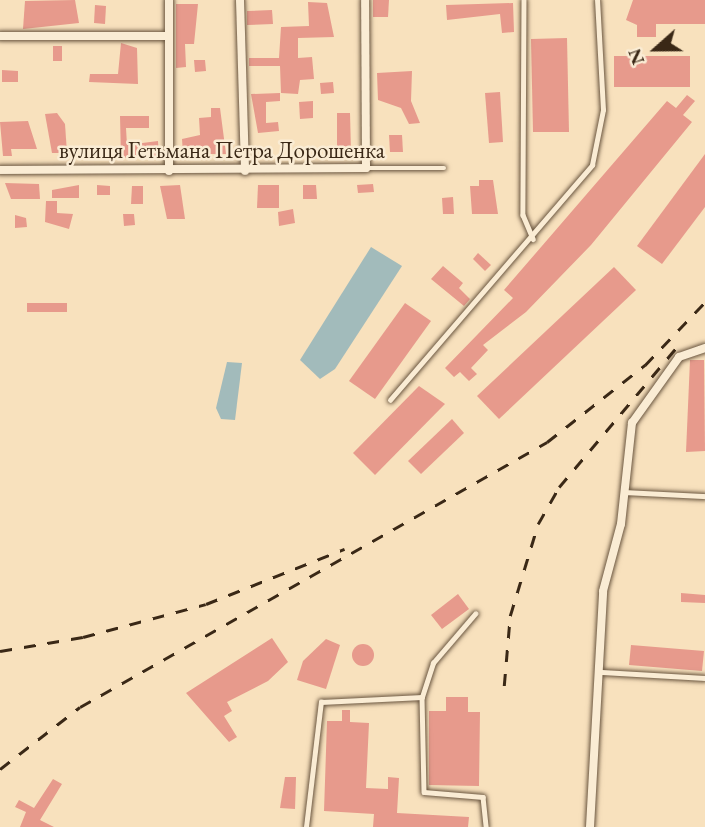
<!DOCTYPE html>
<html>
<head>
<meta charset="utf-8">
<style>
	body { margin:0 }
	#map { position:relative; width:705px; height:827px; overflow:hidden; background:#f8e1bd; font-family:"EB Garamond",serif }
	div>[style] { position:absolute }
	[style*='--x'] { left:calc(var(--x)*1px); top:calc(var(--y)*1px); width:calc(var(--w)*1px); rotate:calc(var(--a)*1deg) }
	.water>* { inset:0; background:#a2bbbb }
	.building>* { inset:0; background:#e79a8c }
	.round { border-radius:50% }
	.roads { filter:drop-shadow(0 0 2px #6a5640) drop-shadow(0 0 2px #6a5640) }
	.lane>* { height:4.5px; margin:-2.25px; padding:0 2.25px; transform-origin:2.25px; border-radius:2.25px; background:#faecd4 }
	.street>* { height:8px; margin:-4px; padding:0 4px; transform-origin:4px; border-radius:4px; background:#faecd4 }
	.rail>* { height:2.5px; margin-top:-1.25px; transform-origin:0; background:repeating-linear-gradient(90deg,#3a2816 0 12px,transparent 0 24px) }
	span { translate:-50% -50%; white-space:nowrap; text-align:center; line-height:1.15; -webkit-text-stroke:5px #faecd4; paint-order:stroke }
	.street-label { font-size:23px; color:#3a2816 }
	.north { position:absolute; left:621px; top:14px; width:70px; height:70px; -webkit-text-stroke:5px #faecd4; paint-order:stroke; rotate:249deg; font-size:19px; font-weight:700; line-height:28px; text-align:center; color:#3a2816 }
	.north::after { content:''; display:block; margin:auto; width:24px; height:32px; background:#3a2816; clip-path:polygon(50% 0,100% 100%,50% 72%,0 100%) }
</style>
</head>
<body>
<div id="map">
	<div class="water">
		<div style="clip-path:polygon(371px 247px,402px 266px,335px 369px,320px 379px,300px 360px)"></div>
		<div style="clip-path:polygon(227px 362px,242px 363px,235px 420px,221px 419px,216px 408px)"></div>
	</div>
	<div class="building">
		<div style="clip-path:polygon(75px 0,79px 23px,23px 29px,25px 1px)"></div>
		<div style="clip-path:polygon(373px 0,389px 0,388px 17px,373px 17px)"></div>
		<div style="clip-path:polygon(633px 0,705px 0,705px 24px,656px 24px,656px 37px,637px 37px,637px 25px,626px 20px)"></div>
		<div style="clip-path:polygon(308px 2px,327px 3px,334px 37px,298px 38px,298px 58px,312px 57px,314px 79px,300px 80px,298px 94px,281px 93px,280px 66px,249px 66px,249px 58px,279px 58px,281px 27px,309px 26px)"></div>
		<div style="clip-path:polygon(513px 3px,514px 32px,502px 33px,500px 14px,447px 20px,446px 5px)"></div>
		<div style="clip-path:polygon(176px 4px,198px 4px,194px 44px,185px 44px,186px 67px,176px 68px)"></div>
		<div style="clip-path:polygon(95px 5px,106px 6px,105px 24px,94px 23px)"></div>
		<div style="clip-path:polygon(272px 10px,273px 24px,247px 25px,247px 11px)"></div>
		<div style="clip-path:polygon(567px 38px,569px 132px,533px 132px,531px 39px)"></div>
		<div style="clip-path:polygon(121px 43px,137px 48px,138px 84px,89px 82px,90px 74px,118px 74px)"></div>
		<div style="clip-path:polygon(53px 46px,62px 46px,62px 61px,53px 61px)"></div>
		<div style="clip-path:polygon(614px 56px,690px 56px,690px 87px,614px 87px)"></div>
		<div style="clip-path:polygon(194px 60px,205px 60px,206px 71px,195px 72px)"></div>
		<div style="clip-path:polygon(2px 70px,18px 71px,18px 82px,2px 82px)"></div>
		<div style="clip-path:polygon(412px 71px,411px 101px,420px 123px,409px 124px,401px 108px,378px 100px,377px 73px)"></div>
		<div style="clip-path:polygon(333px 82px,334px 93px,321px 94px,320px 83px)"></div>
		<div style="clip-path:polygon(500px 92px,503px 142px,489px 143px,485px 93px)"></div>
		<div style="clip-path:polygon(280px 93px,280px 101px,266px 102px,266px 123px,278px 122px,279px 131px,258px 133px,251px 94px)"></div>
		<div style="clip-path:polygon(687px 95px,695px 101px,683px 115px,692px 122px,591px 245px,526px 312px,483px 345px,488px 350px,471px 368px,477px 374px,469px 381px,460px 372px,454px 377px,445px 368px,513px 298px,504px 290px,667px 101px,676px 108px)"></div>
		<div style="clip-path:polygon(313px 101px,313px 118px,300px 119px,299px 102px)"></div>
		<div style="clip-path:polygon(211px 108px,220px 108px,226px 154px,183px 154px,182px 139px,200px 135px,199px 118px,211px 117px)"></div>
		<div style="clip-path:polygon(57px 113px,65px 124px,67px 153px,52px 153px,45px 114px)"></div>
		<div style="clip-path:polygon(337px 113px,350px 113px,351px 152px,337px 152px)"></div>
		<div style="clip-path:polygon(120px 116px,149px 116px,149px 128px,126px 128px,127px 145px,158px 141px,159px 157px,121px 158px)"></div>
		<div style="clip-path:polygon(28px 121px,37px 149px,11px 149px,12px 156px,3px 156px,0 122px)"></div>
		<div style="clip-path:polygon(389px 135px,402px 135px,403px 152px,390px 152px)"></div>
		<div style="clip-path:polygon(705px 154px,705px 207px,662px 264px,637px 246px)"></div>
		<div style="clip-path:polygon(479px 180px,493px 180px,498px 214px,472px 214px,470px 186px,479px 186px)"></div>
		<div style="clip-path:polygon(5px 183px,39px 184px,40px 199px,11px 199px)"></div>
		<div style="clip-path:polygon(373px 184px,374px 192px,358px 193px,357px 185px)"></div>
		<div style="clip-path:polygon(79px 185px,79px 198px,52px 198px,52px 190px)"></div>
		<div style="clip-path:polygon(97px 185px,110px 186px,110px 195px,97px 195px)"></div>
		<div style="clip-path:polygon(180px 185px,185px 219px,167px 219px,160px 186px)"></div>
		<div style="clip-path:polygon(258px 185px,279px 185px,279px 208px,257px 208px)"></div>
		<div style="clip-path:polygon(303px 185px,316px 185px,317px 199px,303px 199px)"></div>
		<div style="clip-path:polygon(132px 186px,143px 186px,143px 204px,131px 204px)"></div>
		<div style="clip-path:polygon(453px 197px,454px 214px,443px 214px,442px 198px)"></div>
		<div style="clip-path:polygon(46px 201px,57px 201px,57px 213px,73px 214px,69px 229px,45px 222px)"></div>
		<div style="clip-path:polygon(293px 209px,295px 223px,279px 226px,278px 212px)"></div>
		<div style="clip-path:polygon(123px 214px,134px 214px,135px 225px,124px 226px)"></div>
		<div style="clip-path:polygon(15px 215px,26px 218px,27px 227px,15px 228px)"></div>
		<div style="clip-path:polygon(478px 253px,491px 265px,485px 271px,473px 259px)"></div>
		<div style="clip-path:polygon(443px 266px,463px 283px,459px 288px,470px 299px,464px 306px,431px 279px)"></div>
		<div style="clip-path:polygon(614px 267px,636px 290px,499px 419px,477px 396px)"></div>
		<div style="clip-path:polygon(27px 303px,67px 303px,67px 312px,27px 312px)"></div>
		<div style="clip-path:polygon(405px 303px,431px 321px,375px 399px,349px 381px)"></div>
		<div style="clip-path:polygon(690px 360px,704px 360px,705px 451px,686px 452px)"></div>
		<div style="clip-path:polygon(419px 386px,445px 404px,375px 475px,353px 453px)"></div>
		<div style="clip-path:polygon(452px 419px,464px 433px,421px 474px,408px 461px)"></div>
		<div style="clip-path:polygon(681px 593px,705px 595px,705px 603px,681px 602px)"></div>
		<div style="clip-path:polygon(458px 594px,469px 609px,442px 629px,431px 615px)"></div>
		<div style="clip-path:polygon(272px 638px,288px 662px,268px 681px,227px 702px,232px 711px,224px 716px,237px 737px,229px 742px,186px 693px)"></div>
		<div style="clip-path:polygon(326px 639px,340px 645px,326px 689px,297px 680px,303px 661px)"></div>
		<div class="round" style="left:352px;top:644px;width:22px;height:22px"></div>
		<div style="clip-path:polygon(631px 645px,704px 651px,702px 671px,629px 665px)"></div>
		<div style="clip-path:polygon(446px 697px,468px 697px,468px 712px,480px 712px,479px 786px,429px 785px,429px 711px,446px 711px)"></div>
		<div style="clip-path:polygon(342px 710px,350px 710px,350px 722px,369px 723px,366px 788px,388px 789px,388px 777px,399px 778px,397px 813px,469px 817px,468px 827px,373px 827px,374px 814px,324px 811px,327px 721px,342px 721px)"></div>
		<div style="clip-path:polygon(285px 777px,296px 777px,295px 809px,280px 808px)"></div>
		<div style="clip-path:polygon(53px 779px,62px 784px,40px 820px,54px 827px,20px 827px,26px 812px,15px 807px,19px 800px,34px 808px)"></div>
	</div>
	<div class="roads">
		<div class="lane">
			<div style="--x:524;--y:0;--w:215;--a:90.3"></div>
			<div style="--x:523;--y:215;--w:26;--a:67"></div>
			<div style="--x:367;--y:168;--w:77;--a:0"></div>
			<div style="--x:390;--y:400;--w:310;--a:-49.3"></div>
			<div style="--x:592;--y:165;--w:56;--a:-78.7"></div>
			<div style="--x:603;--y:110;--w:110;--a:-93.1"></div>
			<div style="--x:626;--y:492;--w:79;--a:2.9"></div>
			<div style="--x:602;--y:672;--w:103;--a:3.3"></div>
			<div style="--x:422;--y:697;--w:36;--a:-72"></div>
			<div style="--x:433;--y:663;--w:65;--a:-49.4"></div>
			<div style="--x:306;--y:827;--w:126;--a:-83.2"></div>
			<div style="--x:321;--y:702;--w:101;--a:-2.8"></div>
			<div style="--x:422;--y:697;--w:95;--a:88.8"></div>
			<div style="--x:424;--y:792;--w:59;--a:4.8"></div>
			<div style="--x:483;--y:797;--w:30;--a:84"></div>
		</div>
		<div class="street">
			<div style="--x:169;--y:0;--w:171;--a:90"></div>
			<div style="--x:240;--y:0;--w:171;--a:88.3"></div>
			<div style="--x:0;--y:36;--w:168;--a:0"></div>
			<div style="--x:0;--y:170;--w:366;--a:-0.3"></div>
			<div style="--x:366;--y:168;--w:168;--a:-90.3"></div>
			<div style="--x:590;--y:827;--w:236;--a:-86.8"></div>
			<div style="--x:603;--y:591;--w:69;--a:-75"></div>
			<div style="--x:621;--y:524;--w:102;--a:-83.8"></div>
			<div style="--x:632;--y:423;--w:81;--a:-54.5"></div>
			<div style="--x:679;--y:357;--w:28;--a:-19"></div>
		</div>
	</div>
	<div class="rail">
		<div style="--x:0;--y:651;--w:84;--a:-9.6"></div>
		<div style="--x:83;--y:637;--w:127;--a:-15"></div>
		<div style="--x:206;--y:604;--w:149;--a:-21.7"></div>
		<div style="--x:504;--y:686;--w:70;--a:-85.1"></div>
		<div style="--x:510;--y:616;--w:96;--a:-73.1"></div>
		<div style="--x:538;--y:524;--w:43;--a:-60.4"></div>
		<div style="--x:559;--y:487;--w:189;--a:-49.9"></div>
		<div style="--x:0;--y:769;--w:101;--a:-37.8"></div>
		<div style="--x:80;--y:707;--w:537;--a:-29.57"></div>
		<div style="--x:547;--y:442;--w:125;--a:-38.2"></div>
		<div style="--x:645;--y:365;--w:87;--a:-46.4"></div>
	</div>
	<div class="street-label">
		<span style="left:222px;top:150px">вулиця Гетьмана Петра Дорошенка</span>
	</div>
	<div class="north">N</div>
</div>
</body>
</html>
